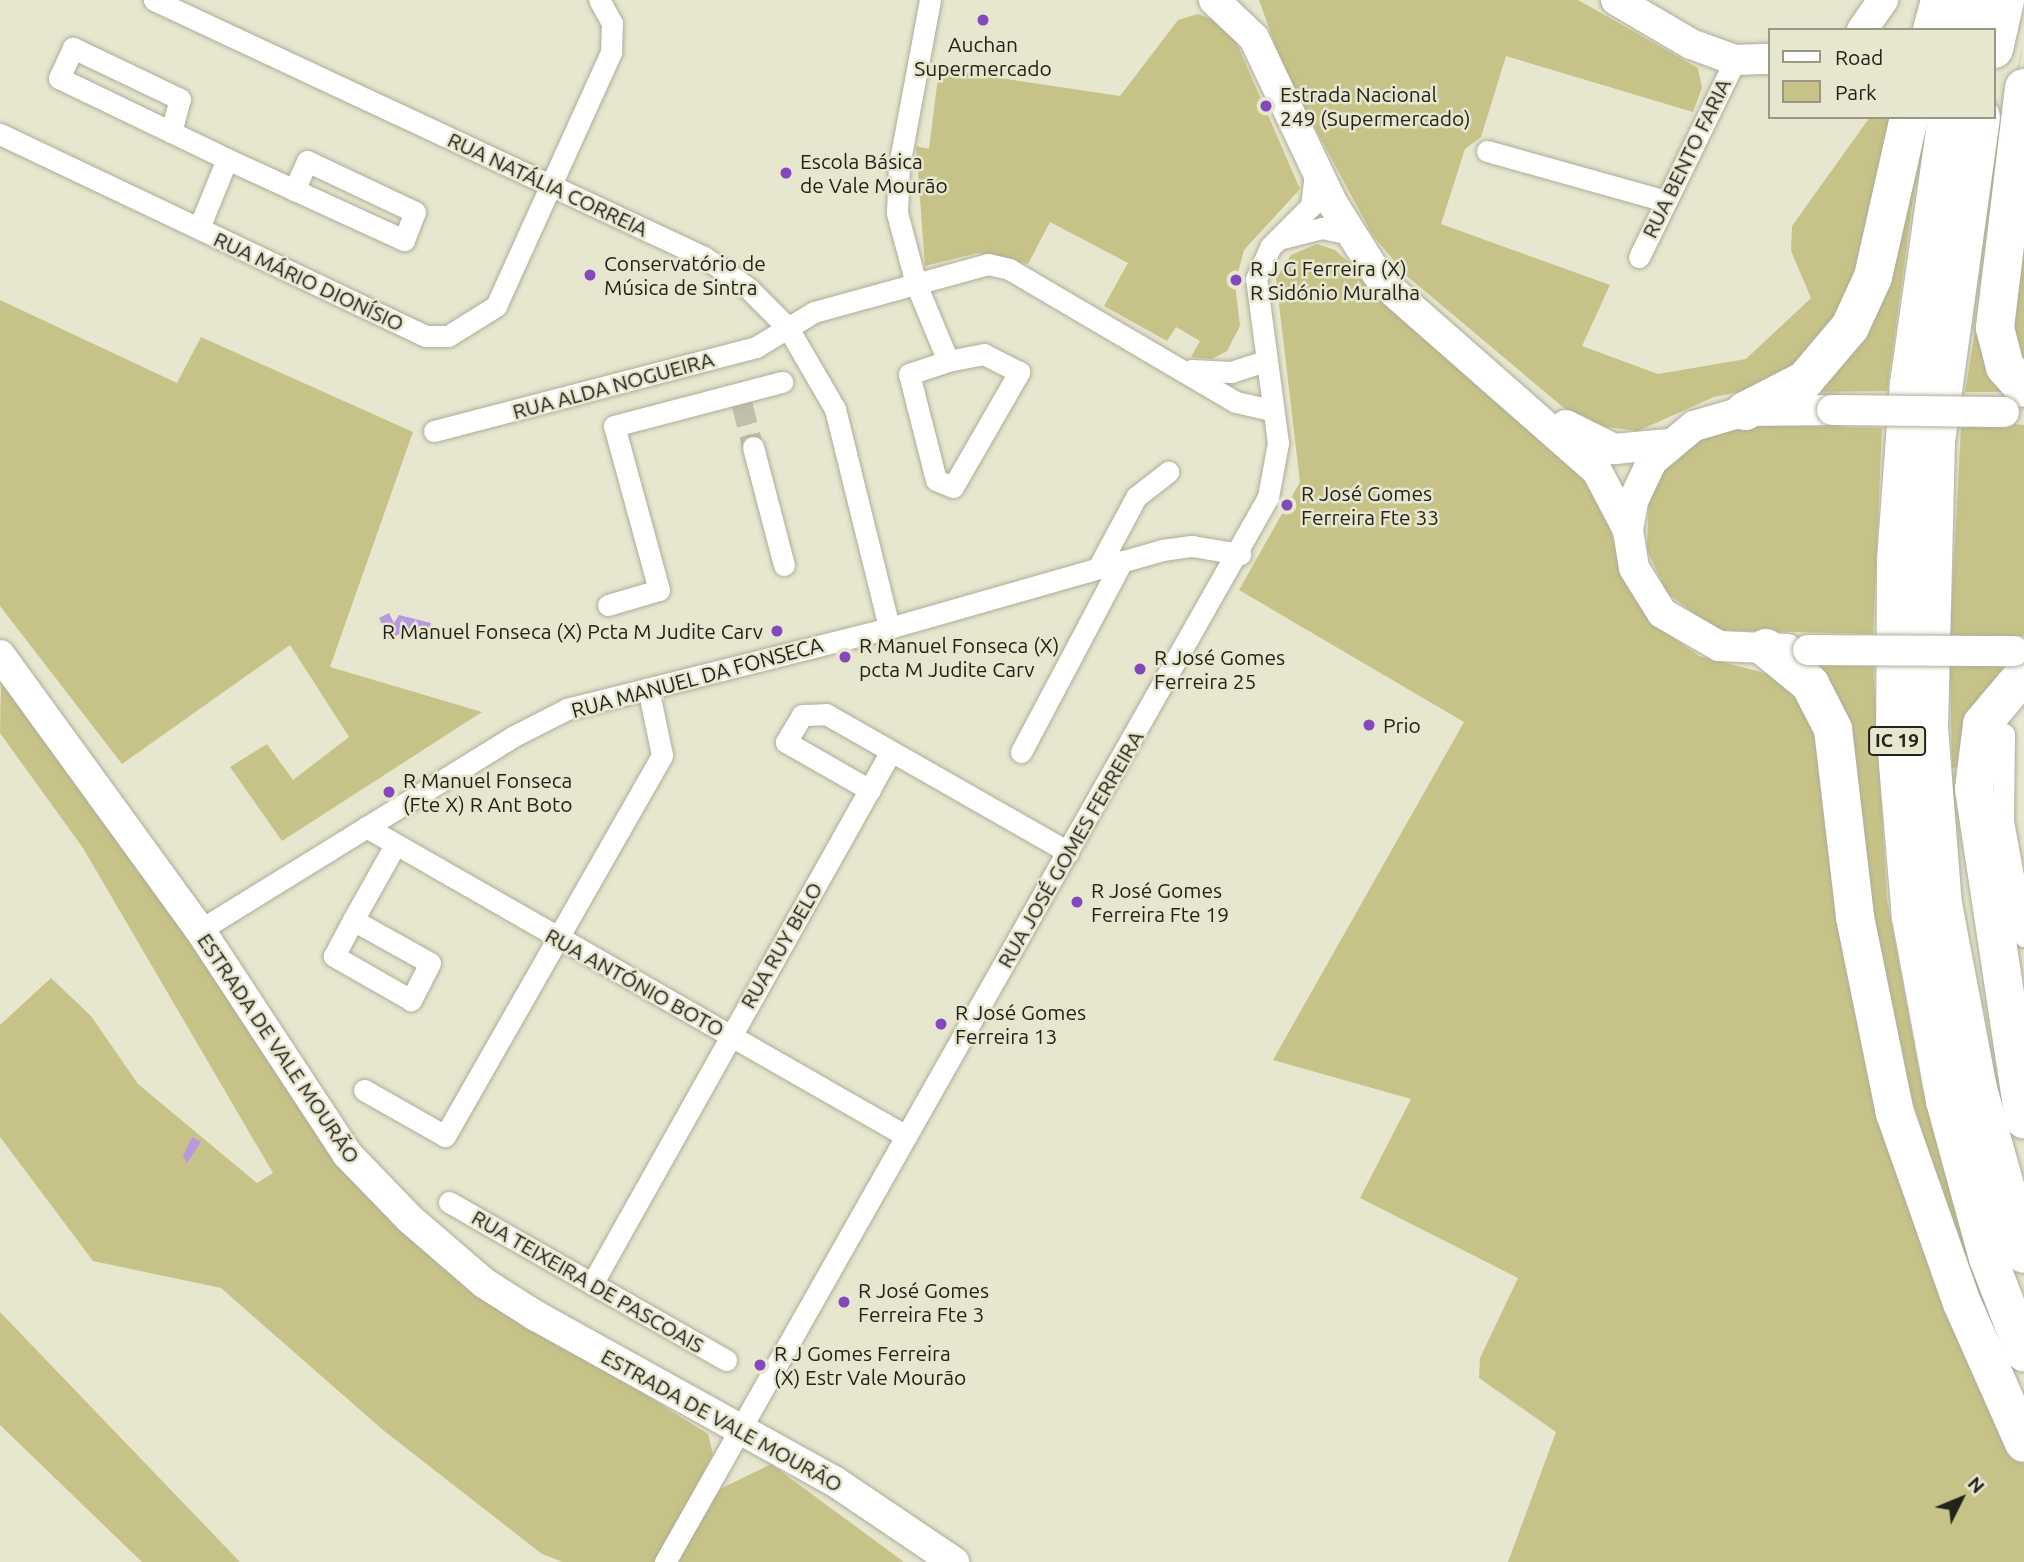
<!DOCTYPE html>
<html>
<head>
<meta charset="utf-8">
<style>
	body { margin:0 }
	#map { position:relative; width:2024px; height:1562px; overflow:hidden; background:#e7e6cf; font-family:Ubuntu,sans-serif }
	div>[style] { position:absolute }
	[style*='--x'] { left:calc(var(--x)*1px); top:calc(var(--y)*1px); width:calc(var(--w)*1px); rotate:calc(var(--a)*1deg) }
	.green>* { inset:0; background:#c7c388 }
	.water>* { inset:0; background:#b997e1 }
	.street-tunnel>* { height:21px; margin-top:-10.5px; transform-origin:0; background:repeating-linear-gradient(90deg,#c0bfab 0 21px,transparent 0 31px) }
	.roads { filter:drop-shadow(0 0 2px #aead98) drop-shadow(0 0 2px #aead98) }
	.street>* { height:21px; margin:-10.5px; padding:0 10.5px; transform-origin:10.5px; border-radius:10.5px; background:#fff }
	.secondary>* { height:30px; margin:-15px; padding:0 15px; transform-origin:15px; border-radius:15px; background:#fff }
	.highway>* { height:38px; margin:-19px; padding:0 19px; transform-origin:19px; border-radius:19px; background:#fff }
	.bridges { filter:drop-shadow(0 0 2px #aead98) drop-shadow(0 0 2px #aead98) }
	.secondary-bridge>* { height:30px; margin:-15px; padding:0 15px; transform-origin:15px; border-radius:15px; background:#fff }
	.dots>* { width:19px; height:19px; translate:-50% -50%; box-sizing:border-box; border:4px solid #e7e6cf; border-radius:50% }
	span { translate:-50% -50%; white-space:nowrap; text-align:center; line-height:1.15; -webkit-text-stroke:5px #e7e6cf; paint-order:stroke }
	.shield-label span { padding:2px 5px; background:#e7e6cf; border:2px solid; border-radius:5px; -webkit-text-stroke-width:0 }
	.shield-label { font-size:19px; color:#23231b; font-weight:700 }
	.poi-label { font-size:21px; color:#23231b }
	.left { translate:0 -50%; text-align:left }
	.right { translate:-100% -50%; text-align:right }
	.street-label { font-size:21px; color:#23231b }
	.legend { position:absolute; left:1768px; top:28px; width:228px; height:91px; box-sizing:border-box; background:#e7e6cf; border:2px solid #999887; margin:0; padding:9px 12px; list-style:none; font-size:21px; color:#23231b }
	.legend li { display:flex; align-items:center; gap:14px; height:35px }
	.legend b { width:35px; border:2px solid #999887 }
	.north { position:absolute; left:1926px; top:1464px; width:70px; height:70px; -webkit-text-stroke:5px #e7e6cf; paint-order:stroke; rotate:47deg; font-size:19px; font-weight:700; line-height:28px; text-align:center; color:#23231b }
	.north::after { content:''; display:block; margin:auto; width:24px; height:32px; background:#23231b; clip-path:polygon(50% 0,100% 100%,50% 72%,0 100%) }
</style>
</head>
<body>
<div id="map">
	<div class="green">
		<div style="clip-path:polygon(1259px 0,1578px 0,1698px 68px,1702px 88px,1693px 112px,1506px 56px,1481px 137px,1465px 149px,1441px 224px,1610px 285px,1582px 346px,1658px 374px,1746px 359px,1811px 298px,1791px 251px,1792px 226px,1870px 117px,1893px 117px,1851px 301px,1839px 327px,1769px 386px,1714px 397px,1638px 431px,1583px 424px,1408px 277px,1373px 236px,1284px 70px)"></div>
		<div style="clip-path:polygon(1198px 14px,1217px 21px,1235px 39px,1300px 189px,1244px 250px,1235px 284px,1240px 326px,1227px 351px,1212px 359px,1191px 357px,1200px 341px,1176px 327px,1167px 341px,1104px 306px,1128px 263px,1050px 222px,1028px 264px,978px 253px,925px 266px,916px 146px,929px 149px,939px 69px,1120px 96px,1178px 20px)"></div>
		<div style="clip-path:polygon(2023px 39px,1985px 323px,2005px 392px,1965px 392px)"></div>
		<div style="clip-path:polygon(1919px 154px,1887px 391px,1801px 392px)"></div>
		<div style="clip-path:polygon(2024px 202px,2024px 369px,2012px 349px)"></div>
		<div style="clip-path:polygon(1317px 244px,1335px 250px,1598px 483px,1623px 579px,1652px 623px,1699px 656px,1780px 677px,1814px 720px,1940px 1290px,2024px 1463px,2024px 1562px,1508px 1562px,1556px 1432px,1479px 1378px,1480px 1358px,1518px 1278px,1360px 1198px,1411px 1099px,1273px 1060px,1464px 722px,1239px 590px,1300px 482px,1276px 279px,1291px 255px)"></div>
		<div style="clip-path:polygon(0 300px,177px 383px,201px 337px,413px 432px,330px 667px,482px 712px,282px 841px,230px 767px,267px 744px,293px 780px,349px 737px,290px 645px,122px 764px,0 606px)"></div>
		<div style="clip-path:polygon(2004px 423px,2024px 425px,2024px 636px,1950px 635px,1961px 428px)"></div>
		<div style="clip-path:polygon(1744px 425px,1882px 428px,1873px 634px,1716px 630px,1667px 593px,1647px 550px,1649px 498px,1669px 462px,1701px 437px)"></div>
		<div style="clip-path:polygon(1814px 665px,1873px 665px,1887px 900px,1923px 1092px,1967px 1250px,1961px 1256px,1897px 1051px)"></div>
		<div style="clip-path:polygon(1950px 665px,2013px 665px,1964px 766px,1952px 768px)"></div>
		<div style="clip-path:polygon(1px 680px,201px 950px,340px 1164px,441px 1267px,708px 1434px,713px 1454px,656px 1562px,563px 1562px,542px 1554px,383px 1430px,221px 1288px,93px 1261px,0 1137px,0 1025px,51px 978px,91px 1016px,138px 1084px,257px 1183px,273px 1173px,83px 848px,0 733px)"></div>
		<div style="clip-path:polygon(0 1312px,240px 1562px,142px 1562px,0 1425px)"></div>
		<div style="clip-path:polygon(771px 1464px,904px 1562px,677px 1562px,720px 1489px)"></div>
	</div>
	<div class="water">
		<div style="clip-path:polygon(389px 613px,394px 623px,399px 615px,431px 623px,427px 639px,402px 633px,389px 639px,379px 618px)"></div>
		<div style="clip-path:polygon(192px 1137px,201px 1142px,187px 1163px,183px 1156px)"></div>
	</div>
	<div class="street-tunnel">
		<div style="--x:742;--y:404;--w:44;--a:75.7"></div>
	</div>
	<div class="roads">
		<div class="street">
			<div style="--x:154;--y:0;--w:607;--a:25.05"></div>
			<div style="--x:704;--y:257;--w:52;--a:34.9"></div>
			<div style="--x:747;--y:287;--w:58;--a:45"></div>
			<div style="--x:788;--y:328;--w:94;--a:59.9"></div>
			<div style="--x:835;--y:409;--w:226;--a:76.1"></div>
			<div style="--x:930;--y:0;--w:168;--a:100.6"></div>
			<div style="--x:899;--y:165;--w:48;--a:92.4"></div>
			<div style="--x:897;--y:213;--w:73;--a:75"></div>
			<div style="--x:916;--y:284;--w:83;--a:67.4"></div>
			<div style="--x:948;--y:361;--w:41;--a:161.6"></div>
			<div style="--x:909;--y:374;--w:109;--a:75.7"></div>
			<div style="--x:936;--y:480;--w:18;--a:22"></div>
			<div style="--x:953;--y:487;--w:133;--a:-60.1"></div>
			<div style="--x:1019;--y:372;--w:39;--a:-153"></div>
			<div style="--x:984;--y:354;--w:37;--a:169"></div>
			<div style="--x:171;--y:132;--w:34;--a:-75"></div>
			<div style="--x:180;--y:99;--w:119;--a:-154.5"></div>
			<div style="--x:73;--y:48;--w:33;--a:115"></div>
			<div style="--x:59;--y:78;--w:187;--a:25.7"></div>
			<div style="--x:227;--y:159;--w:74;--a:112.1"></div>
			<div style="--x:0;--y:134;--w:471;--a:25.4"></div>
			<div style="--x:426;--y:336;--w:22;--a:0"></div>
			<div style="--x:448;--y:336;--w:57;--a:-32"></div>
			<div style="--x:496;--y:306;--w:279;--a:-65.6"></div>
			<div style="--x:611;--y:52;--w:29;--a:-88"></div>
			<div style="--x:612;--y:23;--w:26;--a:-119"></div>
			<div style="--x:1487;--y:151;--w:183;--a:15.6"></div>
			<div style="--x:227;--y:159;--w:195;--a:24.6"></div>
			<div style="--x:404;--y:240;--w:30;--a:-69"></div>
			<div style="--x:415;--y:212;--w:119;--a:-154.7"></div>
			<div style="--x:307;--y:161;--w:32;--a:114"></div>
			<div style="--x:1282;--y:238;--w:41;--a:-14"></div>
			<div style="--x:1322;--y:228;--w:30;--a:12"></div>
			<div style="--x:1639;--y:257;--w:219;--a:-64"></div>
			<div style="--x:1191;--y:370;--w:40;--a:2.9"></div>
			<div style="--x:1231;--y:372;--w:35;--a:-18"></div>
			<div style="--x:434;--y:431;--w:333;--a:-14.6"></div>
			<div style="--x:756;--y:347;--w:68;--a:-31.1"></div>
			<div style="--x:814;--y:312;--w:180;--a:-15.4"></div>
			<div style="--x:988;--y:264;--w:22;--a:13"></div>
			<div style="--x:1009;--y:269;--w:263;--a:30.4"></div>
			<div style="--x:1236;--y:402;--w:37;--a:13"></div>
			<div style="--x:753;--y:447;--w:122;--a:75.3"></div>
			<div style="--x:1098;--y:568;--w:81;--a:-61.8"></div>
			<div style="--x:1136;--y:497;--w:41;--a:-38"></div>
			<div style="--x:608;--y:605;--w:53;--a:-16.4"></div>
			<div style="--x:659;--y:590;--w:170;--a:-105.3"></div>
			<div style="--x:614;--y:426;--w:174;--a:-14.7"></div>
			<div style="--x:2004;--y:734;--w:87;--a:90.7"></div>
			<div style="--x:2003;--y:821;--w:117;--a:79.7"></div>
			<div style="--x:1021;--y:752;--w:216;--a:-62.1"></div>
			<div style="--x:870;--y:790;--w:97;--a:-150.3"></div>
			<div style="--x:786;--y:742;--w:31;--a:-59"></div>
			<div style="--x:802;--y:715;--w:24;--a:-2"></div>
			<div style="--x:826;--y:714;--w:279;--a:29.7"></div>
			<div style="--x:366;--y:827;--w:622;--a:29.78"></div>
			<div style="--x:353;--y:920;--w:88;--a:29.2"></div>
			<div style="--x:430;--y:963;--w:42;--a:117.2"></div>
			<div style="--x:411;--y:1000;--w:89;--a:-150.3"></div>
			<div style="--x:334;--y:956;--w:41;--a:-62.2"></div>
			<div style="--x:353;--y:920;--w:84;--a:-60.7"></div>
			<div style="--x:200;--y:930;--w:367;--a:-31.7"></div>
			<div style="--x:512;--y:737;--w:62;--a:-27"></div>
			<div style="--x:567;--y:709;--w:332;--a:-14.1"></div>
			<div style="--x:889;--y:628;--w:284;--a:-15.9"></div>
			<div style="--x:1162;--y:550;--w:30;--a:-8"></div>
			<div style="--x:1192;--y:546;--w:49;--a:9.5"></div>
			<div style="--x:364;--y:1090;--w:93;--a:29.6"></div>
			<div style="--x:445;--y:1136;--w:438;--a:-60.3"></div>
			<div style="--x:662;--y:755;--w:68;--a:-101.8"></div>
			<div style="--x:449;--y:1202;--w:319;--a:29.7"></div>
			<div style="--x:592;--y:1284;--w:609;--a:-60.7"></div>
			<div style="--x:665;--y:1562;--w:1224;--a:-60.48"></div>
			<div style="--x:1268;--y:497;--w:55;--a:-79.5"></div>
			<div style="--x:1278;--y:443;--w:165;--a:-97.6"></div>
			<div style="--x:1256;--y:279;--w:35;--a:-66"></div>
			<div style="--x:1270;--y:247;--w:58;--a:-45"></div>
			<div style="--x:1311;--y:206;--w:34;--a:-83"></div>
		</div>
		<div class="secondary">
			<div style="--x:1214;--y:0;--w:55;--a:43.5"></div>
			<div style="--x:1254;--y:38;--w:184;--a:64.6"></div>
			<div style="--x:1333;--y:204;--w:92;--a:57.9"></div>
			<div style="--x:1382;--y:282;--w:286;--a:41.3"></div>
			<div style="--x:1597;--y:471;--w:67;--a:62.3"></div>
			<div style="--x:1616;--y:0;--w:87;--a:30.4"></div>
			<div style="--x:1691;--y:44;--w:47;--a:20"></div>
			<div style="--x:1735;--y:60;--w:35;--a:-2"></div>
			<div style="--x:1862;--y:30;--w:37;--a:-55"></div>
			<div style="--x:1566;--y:425;--w:54;--a:26.6"></div>
			<div style="--x:1614;--y:449;--w:55;--a:-5.2"></div>
			<div style="--x:1787;--y:649;--w:68;--a:-177.5"></div>
			<div style="--x:1719;--y:646;--w:66;--a:-149.9"></div>
			<div style="--x:1662;--y:613;--w:53;--a:-121.9"></div>
			<div style="--x:1634;--y:568;--w:38;--a:-99"></div>
			<div style="--x:1628;--y:530;--w:29;--a:-80"></div>
			<div style="--x:1633;--y:501;--w:44;--a:-64.6"></div>
			<div style="--x:1652;--y:461;--w:55;--a:-39.8"></div>
			<div style="--x:1694;--y:426;--w:53;--a:-16.4"></div>
			<div style="--x:1745;--y:411;--w:87;--a:-0.7"></div>
			<div style="--x:0;--y:655;--w:340;--a:54"></div>
			<div style="--x:200;--y:930;--w:268;--a:56.7"></div>
			<div style="--x:347;--y:1154;--w:92;--a:45.9"></div>
			<div style="--x:411;--y:1220;--w:96;--a:40.8"></div>
			<div style="--x:484;--y:1283;--w:62;--a:32.4"></div>
			<div style="--x:536;--y:1316;--w:341;--a:29"></div>
			<div style="--x:834;--y:1481;--w:145;--a:34"></div>
		</div>
		<div class="highway">
			<div style="--x:1932;--y:30;--w:31;--a:-75"></div>
			<div style="--x:1965;--y:30;--w:31;--a:-77"></div>
			<div style="--x:1994;--y:49;--w:50;--a:-77.3"></div>
			<div style="--x:2024;--y:88;--w:242;--a:96.9"></div>
			<div style="--x:1995;--y:328;--w:40;--a:75.6"></div>
			<div style="--x:2005;--y:367;--w:28;--a:48"></div>
			<div style="--x:1947;--y:117;--w:269;--a:98.1"></div>
			<div style="--x:1909;--y:383;--w:179;--a:94.2"></div>
			<div style="--x:1896;--y:562;--w:166;--a:90.3"></div>
			<div style="--x:1895;--y:728;--w:190;--a:85.2"></div>
			<div style="--x:1911;--y:917;--w:187;--a:79.5"></div>
			<div style="--x:1945;--y:1101;--w:163;--a:74.7"></div>
			<div style="--x:1988;--y:1258;--w:101;--a:69"></div>
			<div style="--x:1981;--y:117;--w:327;--a:97.9"></div>
			<div style="--x:1936;--y:441;--w:287;--a:91.4"></div>
			<div style="--x:1929;--y:728;--w:177;--a:85.5"></div>
			<div style="--x:1943;--y:904;--w:188;--a:79.3"></div>
			<div style="--x:1978;--y:1089;--w:171;--a:74.4"></div>
			<div style="--x:1745;--y:411;--w:68;--a:-27.3"></div>
			<div style="--x:1805;--y:380;--w:70;--a:-49.7"></div>
			<div style="--x:1850;--y:327;--w:55;--a:-65.3"></div>
			<div style="--x:1873;--y:277;--w:164;--a:-77.3"></div>
			<div style="--x:1766;--y:648;--w:57;--a:39.3"></div>
			<div style="--x:1810;--y:684;--w:51;--a:62.9"></div>
			<div style="--x:1833;--y:729;--w:189;--a:83.3"></div>
			<div style="--x:1855;--y:917;--w:200;--a:78.5"></div>
			<div style="--x:1895;--y:1113;--w:201;--a:70.6"></div>
			<div style="--x:1962;--y:1303;--w:153;--a:66.1"></div>
			<div style="--x:2024;--y:674;--w:65;--a:130"></div>
			<div style="--x:1982;--y:724;--w:65;--a:97"></div>
			<div style="--x:1974;--y:789;--w:334;--a:81.4"></div>
		</div>
	</div>
	<div class="bridges">
		<div class="secondary-bridge">
			<div style="--x:1832;--y:410;--w:172;--a:0.7"></div>
			<div style="--x:1808;--y:650;--w:206;--a:0.3"></div>
		</div>
	</div>
	<div class="dots">
		<div style="left:983px;top:20px;background:#8447bc"></div>
		<div style="left:1266px;top:106px;background:#8447bc"></div>
		<div style="left:786px;top:173px;background:#8447bc"></div>
		<div style="left:590px;top:275px;background:#8447bc"></div>
		<div style="left:1236px;top:280px;background:#8447bc"></div>
		<div style="left:1287px;top:505px;background:#8447bc"></div>
		<div style="left:777px;top:631px;background:#8447bc"></div>
		<div style="left:845px;top:657px;background:#8447bc"></div>
		<div style="left:1140px;top:669px;background:#8447bc"></div>
		<div style="left:1369px;top:725px;background:#8447bc"></div>
		<div style="left:389px;top:792px;background:#8447bc"></div>
		<div style="left:1077px;top:902px;background:#8447bc"></div>
		<div style="left:941px;top:1024px;background:#8447bc"></div>
		<div style="left:844px;top:1302px;background:#8447bc"></div>
		<div style="left:760px;top:1365px;background:#8447bc"></div>
	</div>
	<div class="shield-label">
		<span style="left:1897px;top:741px">IC 19</span>
	</div>
	<div class="poi-label">
		<span style="left:983px;top:56px">Auchan<br>Supermercado</span>
		<span class="left" style="left:1280px;top:106px">Estrada Nacional<br>249 (Supermercado)</span>
		<span class="left" style="left:800px;top:173px">Escola Básica<br>de Vale Mourão</span>
		<span class="left" style="left:604px;top:275px">Conservatório de<br>Música de Sintra</span>
		<span class="left" style="left:1250px;top:280px">R J G Ferreira (X)<br>R Sidónio Muralha</span>
		<span class="left" style="left:1301px;top:505px">R José Gomes<br>Ferreira Fte 33</span>
		<span class="right" style="left:763px;top:631px">R Manuel Fonseca (X) Pcta M Judite Carv</span>
		<span class="left" style="left:859px;top:657px">R Manuel Fonseca (X)<br>pcta M Judite Carv</span>
		<span class="left" style="left:1154px;top:669px">R José Gomes<br>Ferreira 25</span>
		<span class="left" style="left:1383px;top:725px">Prio</span>
		<span class="left" style="left:403px;top:792px">R Manuel Fonseca<br>(Fte X) R Ant Boto</span>
		<span class="left" style="left:1091px;top:902px">R José Gomes<br>Ferreira Fte 19</span>
		<span class="left" style="left:955px;top:1024px">R José Gomes<br>Ferreira 13</span>
		<span class="left" style="left:858px;top:1302px">R José Gomes<br>Ferreira Fte 3</span>
		<span class="left" style="left:774px;top:1365px">R J Gomes Ferreira<br>(X) Estr Vale Mourão</span>
	</div>
	<div class="street-label">
		<span style="left:1686px;top:158px;rotate:-64deg">RUA BENTO FARIA</span>
		<span style="left:548px;top:184px;rotate:25deg">RUA NATÁLIA CORREIA</span>
		<span style="left:309px;top:281px;rotate:25deg">RUA MÁRIO DIONÍSIO</span>
		<span style="left:613px;top:385px;rotate:-15deg">RUA ALDA NOGUEIRA</span>
		<span style="left:697px;top:677px;rotate:-15deg">RUA MANUEL DA FONSECA</span>
		<span style="left:1070px;top:849px;rotate:-60deg">RUA JOSÉ GOMES FERREIRA</span>
		<span style="left:781px;top:945px;rotate:-60deg">RUA RUY BELO</span>
		<span style="left:635px;top:982px;rotate:29deg">RUA ANTÓNIO BOTO</span>
		<span style="left:279px;top:1048px;rotate:56deg">ESTRADA DE VALE MOURÃO</span>
		<span style="left:588px;top:1281px;rotate:30deg">RUA TEIXEIRA DE PASCOAIS</span>
		<span style="left:722px;top:1420px;rotate:29deg">ESTRADA DE VALE MOURÃO</span>
	</div>
	<ul class="legend">
	<li><b style="height:9px;background:#fff"></b>Road</li>
	<li><b style="height:19px;background:#c7c388"></b>Park</li>
	</ul>
	<div class="north">N</div>
</div>
</body>
</html>
